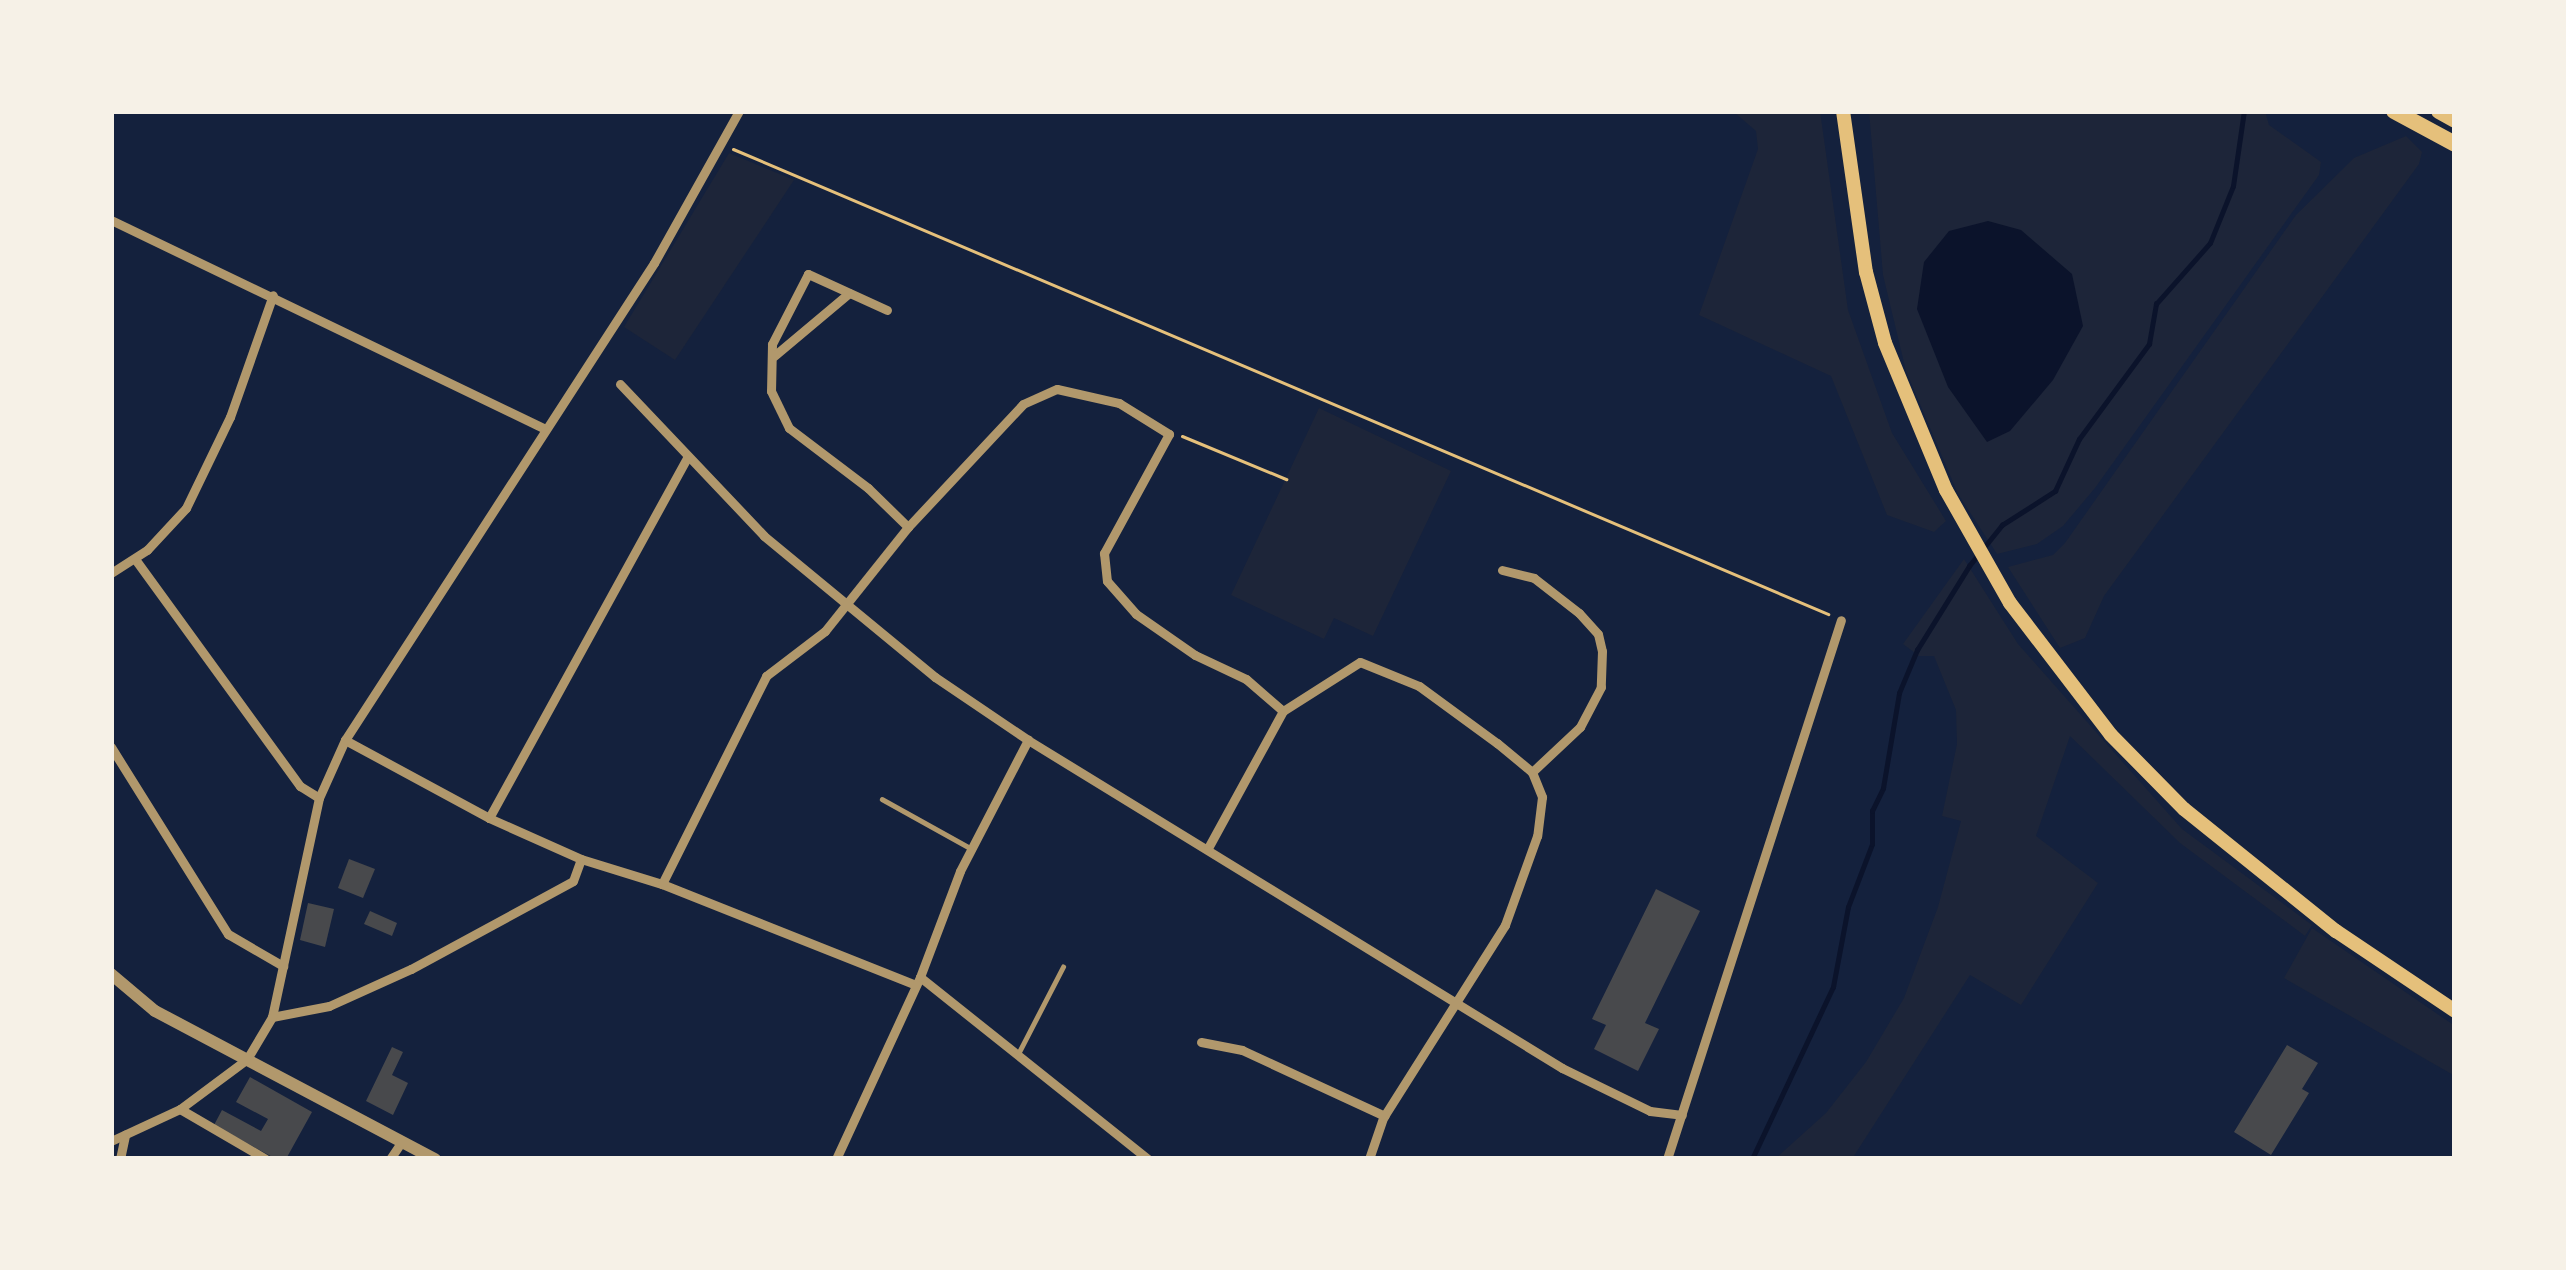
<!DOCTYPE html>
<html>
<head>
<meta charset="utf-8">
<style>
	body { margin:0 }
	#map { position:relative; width:2566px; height:1270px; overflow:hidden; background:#14213d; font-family:"IBM Plex Sans",sans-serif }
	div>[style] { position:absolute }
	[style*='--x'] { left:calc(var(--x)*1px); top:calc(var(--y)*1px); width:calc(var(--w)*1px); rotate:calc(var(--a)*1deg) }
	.green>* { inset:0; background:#1d2539 }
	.water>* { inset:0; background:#0b132b }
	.stream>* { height:4.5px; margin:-2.25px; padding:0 2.25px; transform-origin:2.25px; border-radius:2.25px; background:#0b132b }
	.building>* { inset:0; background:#48494c }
	.path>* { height:3px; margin:-1.5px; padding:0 1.5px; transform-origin:1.5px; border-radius:1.5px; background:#e5c07b }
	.service>* { height:4.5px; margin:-2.25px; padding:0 2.25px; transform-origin:2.25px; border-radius:2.25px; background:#b1986c }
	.minor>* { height:9px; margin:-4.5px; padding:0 4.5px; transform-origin:4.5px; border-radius:4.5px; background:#b1986c }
	.tertiary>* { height:12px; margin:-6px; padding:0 6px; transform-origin:6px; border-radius:6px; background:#b1986c }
	.secondary>* { height:14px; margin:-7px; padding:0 7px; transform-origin:7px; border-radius:7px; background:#e5c07b }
	.trunk>* { height:16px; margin:-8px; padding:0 8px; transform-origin:8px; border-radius:8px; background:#e5c07b }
	span { translate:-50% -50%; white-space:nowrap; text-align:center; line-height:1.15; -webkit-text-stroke:9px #f6f1e7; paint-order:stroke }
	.frame { position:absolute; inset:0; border:114px solid #f6f1e7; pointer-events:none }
</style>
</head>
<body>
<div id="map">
	<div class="green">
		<div style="clip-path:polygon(1690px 111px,1820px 111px,1848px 310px,1892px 433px,1946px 521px,1934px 532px,1887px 515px,1831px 376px,1699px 315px,1758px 149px,1756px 131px,1735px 113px)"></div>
		<div style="clip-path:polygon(1869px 111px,2265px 111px,2269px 125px,2321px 162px,2319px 175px,2095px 488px,2063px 526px,2037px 544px,1997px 554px,1958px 494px,1906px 371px,1883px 275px)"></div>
		<div style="clip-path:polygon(2406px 136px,2422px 152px,2419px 164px,2104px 596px,2085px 638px,2060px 648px,2008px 567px,2053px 555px,2065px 543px,2296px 215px,2354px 158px)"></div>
		<div style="clip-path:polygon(729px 153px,794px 180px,675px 360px,624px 327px)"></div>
		<div style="clip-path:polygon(1319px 408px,1451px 471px,1373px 636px,1334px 618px,1324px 639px,1231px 595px)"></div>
		<div style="clip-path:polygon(1964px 559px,2018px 644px,2182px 829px,2312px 925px,2305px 936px,2180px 843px,2070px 736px,2036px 836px,2098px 883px,2021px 1005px,1970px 975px,1852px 1159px,1775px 1159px,1826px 1113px,1866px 1062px,1904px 998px,1938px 907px,1961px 821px,1942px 816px,1957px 744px,1956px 710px,1934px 656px,1919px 656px,1903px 644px)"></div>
		<div style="clip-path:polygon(2312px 928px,2455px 1026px,2455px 1076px,2284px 978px)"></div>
	</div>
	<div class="water">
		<div style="clip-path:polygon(1988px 221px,2021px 230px,2072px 274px,2083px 326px,2053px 380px,2010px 431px,1987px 442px,1948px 387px,1917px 309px,1924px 262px,1949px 231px)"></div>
	</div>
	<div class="stream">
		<div style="--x:1752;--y:1159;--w:190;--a:-64.8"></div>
		<div style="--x:1833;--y:987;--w:81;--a:-79.4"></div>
		<div style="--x:1848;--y:907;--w:67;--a:-69.1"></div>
		<div style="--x:1872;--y:844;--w:33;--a:-90"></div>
		<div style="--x:1872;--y:811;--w:25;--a:-64"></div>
		<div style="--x:1883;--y:788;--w:96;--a:-80.4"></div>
		<div style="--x:1899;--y:693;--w:47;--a:-67.3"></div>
		<div style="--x:1917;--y:650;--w:99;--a:-58.2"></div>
		<div style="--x:1969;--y:566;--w:53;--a:-51.2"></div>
		<div style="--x:2002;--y:525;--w:63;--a:-32.7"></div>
		<div style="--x:2055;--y:491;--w:57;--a:-65.2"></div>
		<div style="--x:2079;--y:439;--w:118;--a:-53.6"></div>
		<div style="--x:2149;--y:344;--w:41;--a:-80.1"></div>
		<div style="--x:2156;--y:304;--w:81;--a:-48.5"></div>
		<div style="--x:2210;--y:243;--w:61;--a:-68"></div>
		<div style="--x:2233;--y:186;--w:76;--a:-81.7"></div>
	</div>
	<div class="building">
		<div style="clip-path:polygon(349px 859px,375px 869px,363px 898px,338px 888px)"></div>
		<div style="clip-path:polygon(1656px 889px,1700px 911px,1645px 1023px,1659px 1029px,1638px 1071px,1594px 1049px,1606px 1025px,1592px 1019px)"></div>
		<div style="clip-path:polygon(308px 903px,334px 909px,325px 947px,300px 940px)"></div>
		<div style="clip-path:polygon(370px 911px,397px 923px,392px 936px,364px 924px)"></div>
		<div style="clip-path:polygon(2287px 1045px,2318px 1063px,2302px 1089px,2309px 1093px,2271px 1155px,2234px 1132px)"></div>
		<div style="clip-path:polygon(392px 1047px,403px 1052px,392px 1075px,408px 1083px,393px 1115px,366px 1101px)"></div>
		<div style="clip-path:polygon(250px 1077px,312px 1112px,286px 1159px,276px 1159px,214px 1125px,222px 1110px,261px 1131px,268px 1119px,236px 1102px)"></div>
	</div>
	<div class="path">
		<div style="--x:733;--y:149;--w:1190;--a:23.01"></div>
		<div style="--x:1182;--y:436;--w:113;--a:22.5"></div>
	</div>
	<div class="service">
		<div style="--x:882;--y:799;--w:103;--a:29.1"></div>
		<div style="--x:1018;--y:1054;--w:98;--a:-62.7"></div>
	</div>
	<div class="minor">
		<div style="--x:111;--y:220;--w:480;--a:25.7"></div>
		<div style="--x:887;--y:310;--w:87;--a:-155.5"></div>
		<div style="--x:808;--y:274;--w:79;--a:117.2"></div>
		<div style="--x:772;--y:344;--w:47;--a:91.2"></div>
		<div style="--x:771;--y:391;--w:41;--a:64.1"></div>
		<div style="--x:789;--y:428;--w:99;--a:37.2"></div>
		<div style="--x:868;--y:488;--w:56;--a:44.3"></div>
		<div style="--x:774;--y:356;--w:98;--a:-40"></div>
		<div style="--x:620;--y:384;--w:209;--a:46.5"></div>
		<div style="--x:764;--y:536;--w:222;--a:39.5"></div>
		<div style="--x:935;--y:677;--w:112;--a:34.1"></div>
		<div style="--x:1028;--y:740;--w:627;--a:31.56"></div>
		<div style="--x:1562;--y:1068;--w:98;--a:26"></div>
		<div style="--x:1650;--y:1111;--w:32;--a:7"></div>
		<div style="--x:135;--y:559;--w:281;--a:54"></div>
		<div style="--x:300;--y:786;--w:22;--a:32"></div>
		<div style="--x:1502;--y:570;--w:33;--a:14"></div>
		<div style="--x:1534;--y:578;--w:57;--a:37.9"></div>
		<div style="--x:1579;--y:613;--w:28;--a:48"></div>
		<div style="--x:1598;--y:634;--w:17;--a:77"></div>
		<div style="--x:1602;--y:651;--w:36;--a:92"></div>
		<div style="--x:1601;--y:687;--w:45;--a:117.7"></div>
		<div style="--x:1580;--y:727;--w:66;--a:136.8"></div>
		<div style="--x:111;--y:573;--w:43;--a:-32.6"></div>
		<div style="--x:147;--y:550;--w:57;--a:-47.1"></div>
		<div style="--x:186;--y:508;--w:101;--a:-64.2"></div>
		<div style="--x:230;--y:417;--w:129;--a:-70.6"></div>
		<div style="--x:1283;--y:711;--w:91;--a:-32.5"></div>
		<div style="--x:1360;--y:662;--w:64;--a:22.1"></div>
		<div style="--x:1419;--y:686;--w:97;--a:36.2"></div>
		<div style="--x:1497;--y:743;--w:45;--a:39.6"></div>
		<div style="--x:1532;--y:772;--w:27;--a:68"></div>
		<div style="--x:1542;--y:797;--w:39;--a:97"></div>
		<div style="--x:1537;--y:836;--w:95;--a:109.8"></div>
		<div style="--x:1505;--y:925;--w:228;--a:122.3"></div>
		<div style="--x:1383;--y:1118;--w:43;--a:108.9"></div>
		<div style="--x:345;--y:740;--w:164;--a:28.4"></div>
		<div style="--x:489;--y:818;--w:101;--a:24"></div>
		<div style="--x:581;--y:859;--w:85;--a:17.2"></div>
		<div style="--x:662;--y:884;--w:273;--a:21.7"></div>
		<div style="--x:111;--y:747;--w:221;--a:58"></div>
		<div style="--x:228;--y:934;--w:64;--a:30.2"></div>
		<div style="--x:489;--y:818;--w:411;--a:-61.2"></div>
		<div style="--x:1208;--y:848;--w:156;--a:-61.3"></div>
		<div style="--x:662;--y:884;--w:233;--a:-63.4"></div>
		<div style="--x:766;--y:676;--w:74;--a:-37.3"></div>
		<div style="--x:825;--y:631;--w:133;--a:-51.4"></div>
		<div style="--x:908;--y:527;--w:168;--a:-46.9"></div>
		<div style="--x:1023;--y:404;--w:37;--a:-24"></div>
		<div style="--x:1057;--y:389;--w:64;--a:12.7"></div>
		<div style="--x:1119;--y:403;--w:59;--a:31.8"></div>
		<div style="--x:1169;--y:434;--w:136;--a:118.6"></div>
		<div style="--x:1104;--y:553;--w:28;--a:84"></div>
		<div style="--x:1107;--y:581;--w:44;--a:48.7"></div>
		<div style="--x:1136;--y:614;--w:72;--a:34.8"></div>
		<div style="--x:1195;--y:655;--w:56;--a:25.2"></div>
		<div style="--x:1246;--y:679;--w:49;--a:40.9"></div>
		<div style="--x:920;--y:977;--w:292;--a:38.6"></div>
		<div style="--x:272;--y:1017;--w:58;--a:-10.9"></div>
		<div style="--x:329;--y:1006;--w:90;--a:-24.3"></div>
		<div style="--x:411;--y:969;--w:184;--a:-28.5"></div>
		<div style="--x:573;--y:881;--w:23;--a:-70"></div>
		<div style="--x:1201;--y:1042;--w:42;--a:11"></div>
		<div style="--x:1242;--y:1050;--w:157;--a:24.8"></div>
		<div style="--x:180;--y:1109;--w:99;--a:30.2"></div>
		<div style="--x:111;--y:1141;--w:76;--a:-24.9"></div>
		<div style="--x:180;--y:1109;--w:84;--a:-36.7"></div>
		<div style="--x:247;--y:1059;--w:49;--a:-59.2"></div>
		<div style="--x:272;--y:1017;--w:224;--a:-77.9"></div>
		<div style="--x:319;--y:798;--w:64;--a:-65.9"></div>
		<div style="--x:345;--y:740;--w:568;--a:-57.06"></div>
		<div style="--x:654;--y:263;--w:174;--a:-60.8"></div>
		<div style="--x:120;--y:1159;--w:25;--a:-78"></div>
		<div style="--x:390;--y:1159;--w:22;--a:-56"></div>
		<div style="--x:836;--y:1159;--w:200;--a:-65.2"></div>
		<div style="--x:920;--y:977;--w:113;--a:-69.3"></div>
		<div style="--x:960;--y:871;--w:148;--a:-62.6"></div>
		<div style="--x:1667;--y:1159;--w:566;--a:-72.11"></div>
	</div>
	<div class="tertiary">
		<div style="--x:111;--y:974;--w:57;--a:40.1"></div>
		<div style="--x:155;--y:1011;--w:317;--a:27.9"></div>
	</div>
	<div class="secondary">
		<div style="--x:1843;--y:111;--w:163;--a:81.9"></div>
		<div style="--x:1866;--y:272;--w:73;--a:75"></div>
		<div style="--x:1885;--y:343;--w:159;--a:67.5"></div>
		<div style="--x:1946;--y:490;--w:130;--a:60.5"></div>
		<div style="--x:2010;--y:603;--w:166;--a:52.6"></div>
		<div style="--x:2111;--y:735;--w:104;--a:45.4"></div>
		<div style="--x:2184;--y:809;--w:195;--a:38.8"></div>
		<div style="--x:2336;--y:931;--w:143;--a:33.9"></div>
	</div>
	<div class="trunk">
		<div style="--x:2394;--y:111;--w:69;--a:28.4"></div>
		<div style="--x:2439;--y:111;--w:18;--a:29"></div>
	</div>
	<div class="frame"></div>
</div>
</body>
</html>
